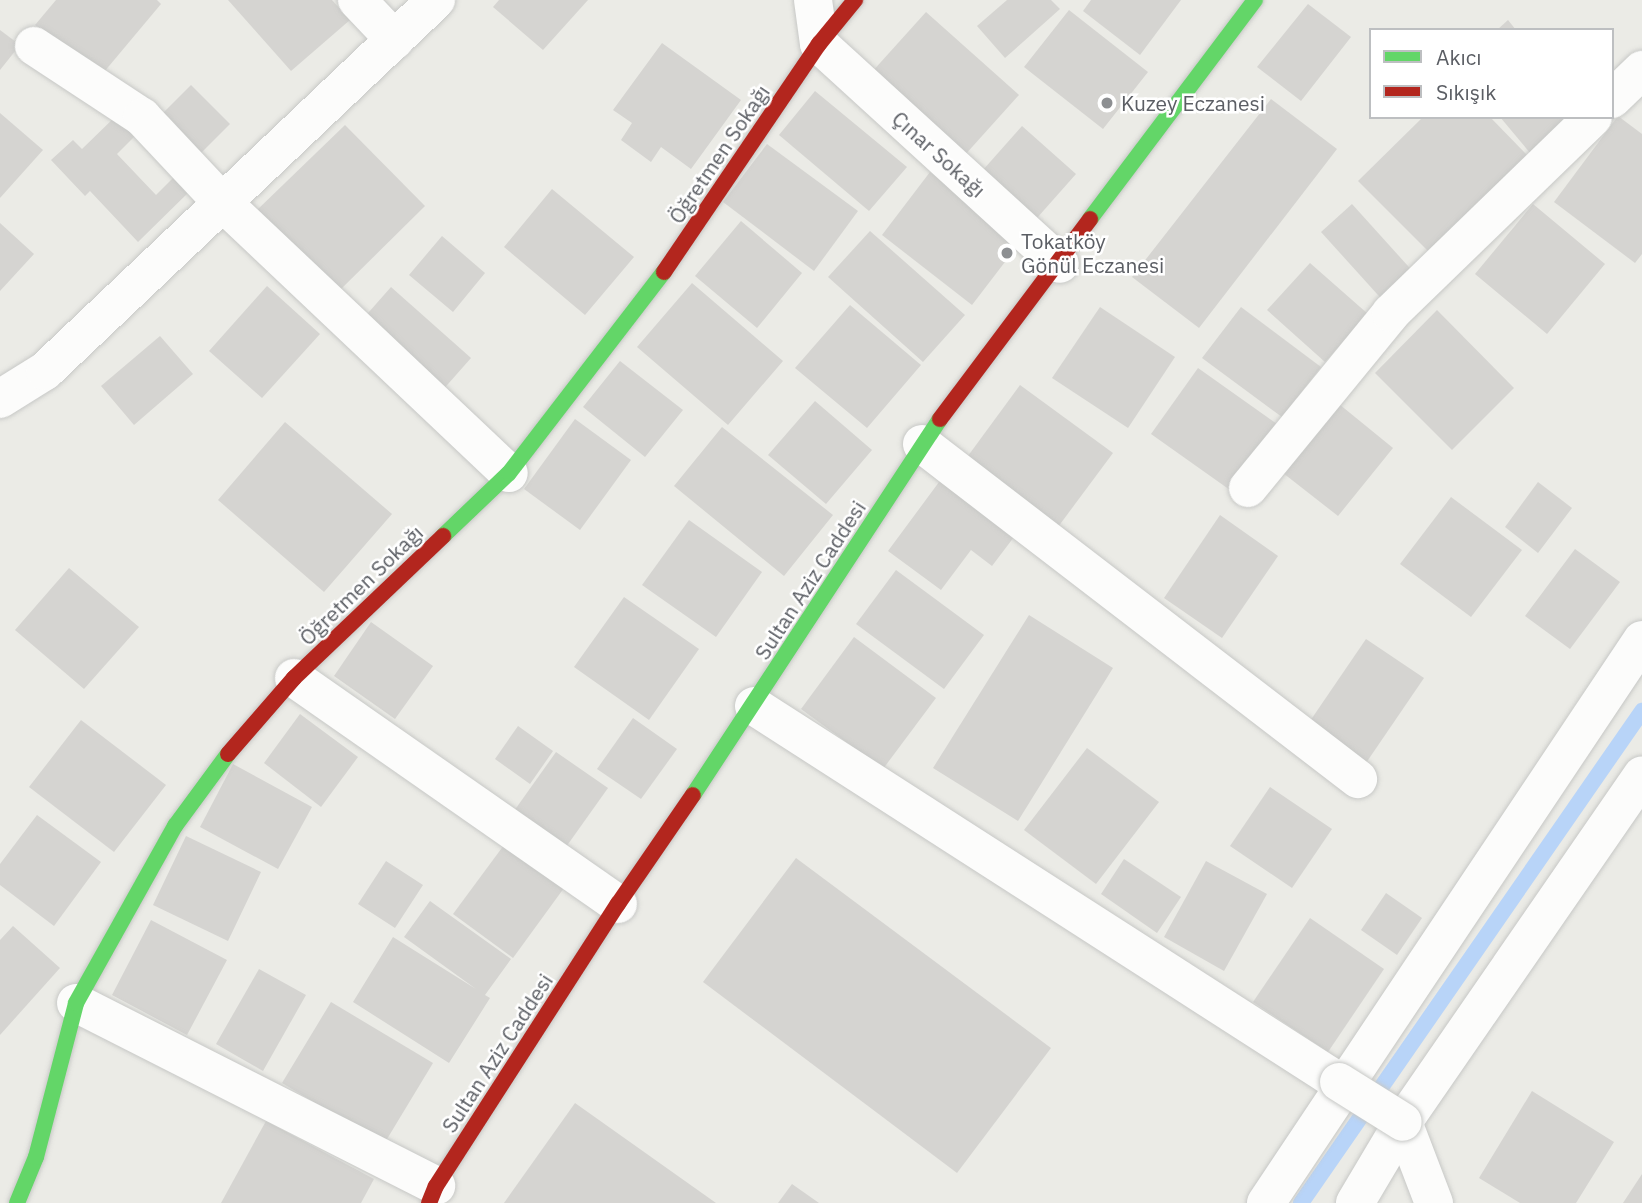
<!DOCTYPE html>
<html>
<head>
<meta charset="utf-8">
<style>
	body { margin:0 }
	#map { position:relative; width:1642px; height:1203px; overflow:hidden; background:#ebebe6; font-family:"IBM Plex Sans",sans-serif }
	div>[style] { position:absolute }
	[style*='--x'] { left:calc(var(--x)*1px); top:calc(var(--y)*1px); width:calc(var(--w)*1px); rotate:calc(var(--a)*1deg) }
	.stream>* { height:16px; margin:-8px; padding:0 8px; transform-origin:8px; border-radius:8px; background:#b8d4f8 }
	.building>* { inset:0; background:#d5d4d1 }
	.roads { filter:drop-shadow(0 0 2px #c7c8c6) drop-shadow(0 0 2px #c7c8c6) }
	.street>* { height:38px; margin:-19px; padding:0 19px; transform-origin:19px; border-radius:19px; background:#fcfcfb }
	.fast>* { height:16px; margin:-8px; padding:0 8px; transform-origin:8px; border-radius:8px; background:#63d668 }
	.jam>* { height:16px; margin:-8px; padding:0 8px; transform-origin:8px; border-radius:8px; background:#b3261e }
	.bridges { filter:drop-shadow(0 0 2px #c7c8c6) drop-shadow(0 0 2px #c7c8c6) }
	.street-bridge>* { height:38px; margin:-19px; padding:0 19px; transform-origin:19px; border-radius:19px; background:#fcfcfb }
	.dots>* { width:19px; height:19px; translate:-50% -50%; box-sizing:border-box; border:4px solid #fff; border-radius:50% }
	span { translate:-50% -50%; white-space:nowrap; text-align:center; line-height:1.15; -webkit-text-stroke:5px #fff; paint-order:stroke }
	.poi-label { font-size:21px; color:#5b5e64 }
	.left { translate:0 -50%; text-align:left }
	.street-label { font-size:21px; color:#5b5e64 }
	.legend { position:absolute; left:1369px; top:28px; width:245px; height:91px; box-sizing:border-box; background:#fff; border:2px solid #bdbfc1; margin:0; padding:9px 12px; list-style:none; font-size:21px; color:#5b5e64 }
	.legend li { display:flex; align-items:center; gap:14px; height:35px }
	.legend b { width:35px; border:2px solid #bdbfc1 }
</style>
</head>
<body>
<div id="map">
	<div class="stream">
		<div style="--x:1301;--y:1203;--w:599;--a:-55.27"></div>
	</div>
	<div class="building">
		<div style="clip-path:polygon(56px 0,157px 0,161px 4px,99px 78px,35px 25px)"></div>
		<div style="clip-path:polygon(228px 0,332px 0,350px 20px,291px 71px)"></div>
		<div style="clip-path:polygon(499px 0,588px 0,543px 50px,493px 7px)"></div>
		<div style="clip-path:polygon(1007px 0,1051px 0,1060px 9px,1005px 58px,977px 26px)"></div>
		<div style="clip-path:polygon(1091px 0,1181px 0,1140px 55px,1083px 11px)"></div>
		<div style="clip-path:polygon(1308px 4px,1351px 37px,1301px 101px,1257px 67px)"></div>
		<div style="clip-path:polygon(1069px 10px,1148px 72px,1103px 129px,1024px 67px)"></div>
		<div style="clip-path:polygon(926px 12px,1019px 95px,964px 156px,871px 73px)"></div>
		<div style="clip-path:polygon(1508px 20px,1516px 30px,1497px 30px)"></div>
		<div style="clip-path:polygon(0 30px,20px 45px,0 70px)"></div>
		<div style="clip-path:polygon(662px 43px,741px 100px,691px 169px,661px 147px,651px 162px,621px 140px,632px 123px,613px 110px)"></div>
		<div style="clip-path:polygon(191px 85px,230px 124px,195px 159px,156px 120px)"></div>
		<div style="clip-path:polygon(815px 91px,907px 167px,869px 211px,779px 135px)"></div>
		<div style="clip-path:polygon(1271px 99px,1337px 149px,1199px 328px,1132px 277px)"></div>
		<div style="clip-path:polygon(0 113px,43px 150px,0 198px)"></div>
		<div style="clip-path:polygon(118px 114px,137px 134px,117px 154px,156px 195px,178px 173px,193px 188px,138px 242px,90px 191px,85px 196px,51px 160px,73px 140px,82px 149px)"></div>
		<div style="clip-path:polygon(1618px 116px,1642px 134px,1642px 254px,1635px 263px,1554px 202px)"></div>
		<div style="clip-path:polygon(1423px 117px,1490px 117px,1528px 156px,1430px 253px,1358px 181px)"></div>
		<div style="clip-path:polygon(1500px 117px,1574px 117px,1531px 154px)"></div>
		<div style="clip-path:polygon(345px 125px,425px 206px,337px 293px,256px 211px)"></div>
		<div style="clip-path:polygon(1022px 126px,1076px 174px,1029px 227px,975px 179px)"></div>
		<div style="clip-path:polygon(767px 144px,858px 211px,814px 271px,723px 202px)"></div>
		<div style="clip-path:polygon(930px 172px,1021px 241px,972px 305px,882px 235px)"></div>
		<div style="clip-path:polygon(552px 189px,634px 257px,585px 315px,504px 247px)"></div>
		<div style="clip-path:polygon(1352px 204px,1417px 276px,1387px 305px,1321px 232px)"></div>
		<div style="clip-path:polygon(1533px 204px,1605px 264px,1547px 334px,1475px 274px)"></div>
		<div style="clip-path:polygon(741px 221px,802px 273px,757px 328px,695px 276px)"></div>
		<div style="clip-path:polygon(0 223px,34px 254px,0 291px)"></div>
		<div style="clip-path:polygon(870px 231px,965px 315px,923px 362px,828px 277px)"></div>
		<div style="clip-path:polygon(442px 236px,485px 273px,453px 312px,409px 275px)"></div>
		<div style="clip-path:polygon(1310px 263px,1368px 314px,1325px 362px,1267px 310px)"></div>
		<div style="clip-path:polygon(692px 283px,783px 361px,728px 425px,637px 347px)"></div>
		<div style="clip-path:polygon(267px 286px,320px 334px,262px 398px,209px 351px)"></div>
		<div style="clip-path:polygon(391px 287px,471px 358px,441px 392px,361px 321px)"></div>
		<div style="clip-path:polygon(850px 305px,921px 365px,867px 428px,795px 368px)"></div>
		<div style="clip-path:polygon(1100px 307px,1175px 357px,1128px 428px,1052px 378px)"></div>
		<div style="clip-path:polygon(1241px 307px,1321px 367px,1282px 417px,1202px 358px)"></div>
		<div style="clip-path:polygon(1437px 310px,1514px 388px,1452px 450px,1375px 373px)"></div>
		<div style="clip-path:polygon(160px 336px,193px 374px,134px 425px,101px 386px)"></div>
		<div style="clip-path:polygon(620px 361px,683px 410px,645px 457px,583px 407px)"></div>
		<div style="clip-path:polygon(1198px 368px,1277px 424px,1230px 490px,1151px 434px)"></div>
		<div style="clip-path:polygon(1020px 385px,1113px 453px,1058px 527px,965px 460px)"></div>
		<div style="clip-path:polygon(815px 401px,872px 450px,826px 504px,768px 455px)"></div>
		<div style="clip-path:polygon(1339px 404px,1393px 448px,1338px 516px,1283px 473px)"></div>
		<div style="clip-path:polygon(575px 419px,631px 460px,580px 530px,524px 489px)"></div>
		<div style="clip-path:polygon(285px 422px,392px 514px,324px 592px,218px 500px)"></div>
		<div style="clip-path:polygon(722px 427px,833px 515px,784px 576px,674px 486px)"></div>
		<div style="clip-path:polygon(942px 478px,1017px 533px,992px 566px,971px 550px,941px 590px,888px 551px)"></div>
		<div style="clip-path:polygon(1538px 482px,1572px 508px,1538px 553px,1505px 527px)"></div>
		<div style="clip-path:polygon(1451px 497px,1522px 550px,1471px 617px,1400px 564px)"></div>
		<div style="clip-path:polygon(1220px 515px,1278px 556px,1222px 638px,1164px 598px)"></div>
		<div style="clip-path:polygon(689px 520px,762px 572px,716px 637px,642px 585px)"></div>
		<div style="clip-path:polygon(1575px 549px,1620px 582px,1570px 649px,1525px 616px)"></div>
		<div style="clip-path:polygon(69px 568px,139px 627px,84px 689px,15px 630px)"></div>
		<div style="clip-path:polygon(896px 570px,984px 635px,944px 689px,856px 624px)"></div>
		<div style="clip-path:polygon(624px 597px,699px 649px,649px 720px,574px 667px)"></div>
		<div style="clip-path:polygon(1029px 615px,1113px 668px,1018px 821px,933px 768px)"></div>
		<div style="clip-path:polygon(371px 622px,433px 666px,395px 719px,334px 676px)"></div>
		<div style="clip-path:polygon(854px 637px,936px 698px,883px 769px,801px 709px)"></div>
		<div style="clip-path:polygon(1366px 639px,1424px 678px,1366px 763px,1308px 724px)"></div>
		<div style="clip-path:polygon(300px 714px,358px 757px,321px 807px,264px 763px)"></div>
		<div style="clip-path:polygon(633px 718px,677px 749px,641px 799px,597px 769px)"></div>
		<div style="clip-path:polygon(81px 720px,166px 785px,114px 852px,29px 787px)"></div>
		<div style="clip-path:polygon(518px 726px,553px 751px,530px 784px,495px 759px)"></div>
		<div style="clip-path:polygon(1087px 748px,1159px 802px,1096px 884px,1024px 830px)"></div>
		<div style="clip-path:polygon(556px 752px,608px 788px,566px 847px,514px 811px)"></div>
		<div style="clip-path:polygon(233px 764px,312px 807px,278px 869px,200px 827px)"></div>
		<div style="clip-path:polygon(1270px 787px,1332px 829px,1292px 888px,1230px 846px)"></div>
		<div style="clip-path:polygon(37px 815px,101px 862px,54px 926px,0 885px,0 864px)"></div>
		<div style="clip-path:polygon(186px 836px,261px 872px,228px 941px,153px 905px)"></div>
		<div style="clip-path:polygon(504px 845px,564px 888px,513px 958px,453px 914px)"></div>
		<div style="clip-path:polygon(796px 858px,1051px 1048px,957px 1173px,703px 982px)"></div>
		<div style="clip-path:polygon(1124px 859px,1181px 897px,1157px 933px,1101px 894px)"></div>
		<div style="clip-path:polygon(386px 861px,423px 885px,395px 928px,358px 904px)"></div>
		<div style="clip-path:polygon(1206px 861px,1267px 894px,1224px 971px,1164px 937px)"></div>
		<div style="clip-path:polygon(1386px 893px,1422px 918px,1397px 955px,1361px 930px)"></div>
		<div style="clip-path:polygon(430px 901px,511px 959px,485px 995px,490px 998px,449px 1063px,353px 1002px,393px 937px,476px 989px,404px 937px)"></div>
		<div style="clip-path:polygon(1310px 918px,1384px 969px,1328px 1052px,1253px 1002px)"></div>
		<div style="clip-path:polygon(151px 920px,227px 960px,187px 1035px,112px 995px)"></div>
		<div style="clip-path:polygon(13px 926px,60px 968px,0 1035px,0 940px)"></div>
		<div style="clip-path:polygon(259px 969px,306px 995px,263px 1071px,216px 1044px)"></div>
		<div style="clip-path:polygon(331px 1002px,433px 1063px,384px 1144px,282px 1083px)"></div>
		<div style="clip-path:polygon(1532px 1091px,1614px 1142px,1576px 1203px,1520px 1203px,1479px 1178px)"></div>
		<div style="clip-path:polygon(575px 1103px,716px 1203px,504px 1203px)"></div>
		<div style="clip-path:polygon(266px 1121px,374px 1179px,361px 1203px,221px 1203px)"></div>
		<div style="clip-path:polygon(1642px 1174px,1642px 1203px,1623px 1203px)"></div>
		<div style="clip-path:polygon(792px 1184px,819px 1203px,778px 1203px)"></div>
	</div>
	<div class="roads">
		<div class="street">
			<div style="--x:357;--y:0;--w:55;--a:46.5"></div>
			<div style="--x:813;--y:0;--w:44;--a:82.2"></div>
			<div style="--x:819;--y:44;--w:326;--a:42.4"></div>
			<div style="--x:34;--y:46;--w:129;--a:33.3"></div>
			<div style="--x:142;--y:117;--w:115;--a:46.8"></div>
			<div style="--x:221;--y:201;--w:396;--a:43.4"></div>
			<div style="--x:1612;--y:99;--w:42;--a:-44"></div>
			<div style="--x:0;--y:399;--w:53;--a:-31.9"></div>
			<div style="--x:45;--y:371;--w:539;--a:-43.5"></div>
			<div style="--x:922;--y:444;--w:550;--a:37.54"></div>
			<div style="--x:1248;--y:488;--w:226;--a:-50.7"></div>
			<div style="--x:1391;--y:313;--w:281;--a:-44.1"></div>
			<div style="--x:294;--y:678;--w:395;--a:34.9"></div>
			<div style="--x:754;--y:706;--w:695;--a:32.73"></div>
			<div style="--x:76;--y:1003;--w:404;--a:26.9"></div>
			<div style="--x:1403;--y:1122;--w:87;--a:69.1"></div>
			<div style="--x:1266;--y:1203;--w:677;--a:-56.26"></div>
			<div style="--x:1355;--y:1203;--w:94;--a:-59.3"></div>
			<div style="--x:1403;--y:1122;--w:421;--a:-55.4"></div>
		</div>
		<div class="fast">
			<div style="--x:1090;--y:219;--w:274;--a:-53"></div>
			<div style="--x:443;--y:536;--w:91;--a:-43.7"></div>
			<div style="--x:509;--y:473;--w:254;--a:-52.4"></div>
			<div style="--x:693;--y:795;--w:450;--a:-56.7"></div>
			<div style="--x:17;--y:1203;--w:50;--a:-67.6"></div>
			<div style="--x:36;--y:1157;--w:159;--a:-75.4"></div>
			<div style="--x:76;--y:1003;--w:203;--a:-60.8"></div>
			<div style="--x:175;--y:826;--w:89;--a:-53.6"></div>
		</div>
		<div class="jam">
			<div style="--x:664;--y:272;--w:276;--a:-55.8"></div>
			<div style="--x:819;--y:44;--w:57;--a:-50.7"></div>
			<div style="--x:940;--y:419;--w:250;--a:-53.1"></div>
			<div style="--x:228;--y:754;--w:101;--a:-49"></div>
			<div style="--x:294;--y:678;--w:206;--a:-43.6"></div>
			<div style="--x:429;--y:1203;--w:18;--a:-68"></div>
			<div style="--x:436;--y:1186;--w:336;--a:-57.2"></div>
			<div style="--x:618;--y:904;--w:132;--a:-55.5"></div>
		</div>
	</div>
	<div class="bridges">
		<div class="street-bridge">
			<div style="--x:1339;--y:1082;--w:75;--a:32"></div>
		</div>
	</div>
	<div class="dots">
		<div style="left:1107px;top:103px;background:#8d8f92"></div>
		<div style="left:1007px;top:253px;background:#8d8f92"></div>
	</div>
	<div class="poi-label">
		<span class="left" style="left:1121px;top:103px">Kuzey Eczanesi</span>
		<span class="left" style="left:1021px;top:253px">Tokatköy<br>Gönül Eczanesi</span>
	</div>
	<div class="street-label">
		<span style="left:719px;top:154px;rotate:-56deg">Öğretmen Sokağı</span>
		<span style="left:939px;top:154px;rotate:42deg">Çınar Sokağı</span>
		<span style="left:810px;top:580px;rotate:-57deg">Sultan Aziz Caddesi</span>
		<span style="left:361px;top:585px;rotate:-44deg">Öğretmen Sokağı</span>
		<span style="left:497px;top:1053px;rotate:-57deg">Sultan Aziz Caddesi</span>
	</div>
	<ul class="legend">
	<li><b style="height:9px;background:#63d668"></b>Akıcı</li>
	<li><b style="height:9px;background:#b3261e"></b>Sıkışık</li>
	</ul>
</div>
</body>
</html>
